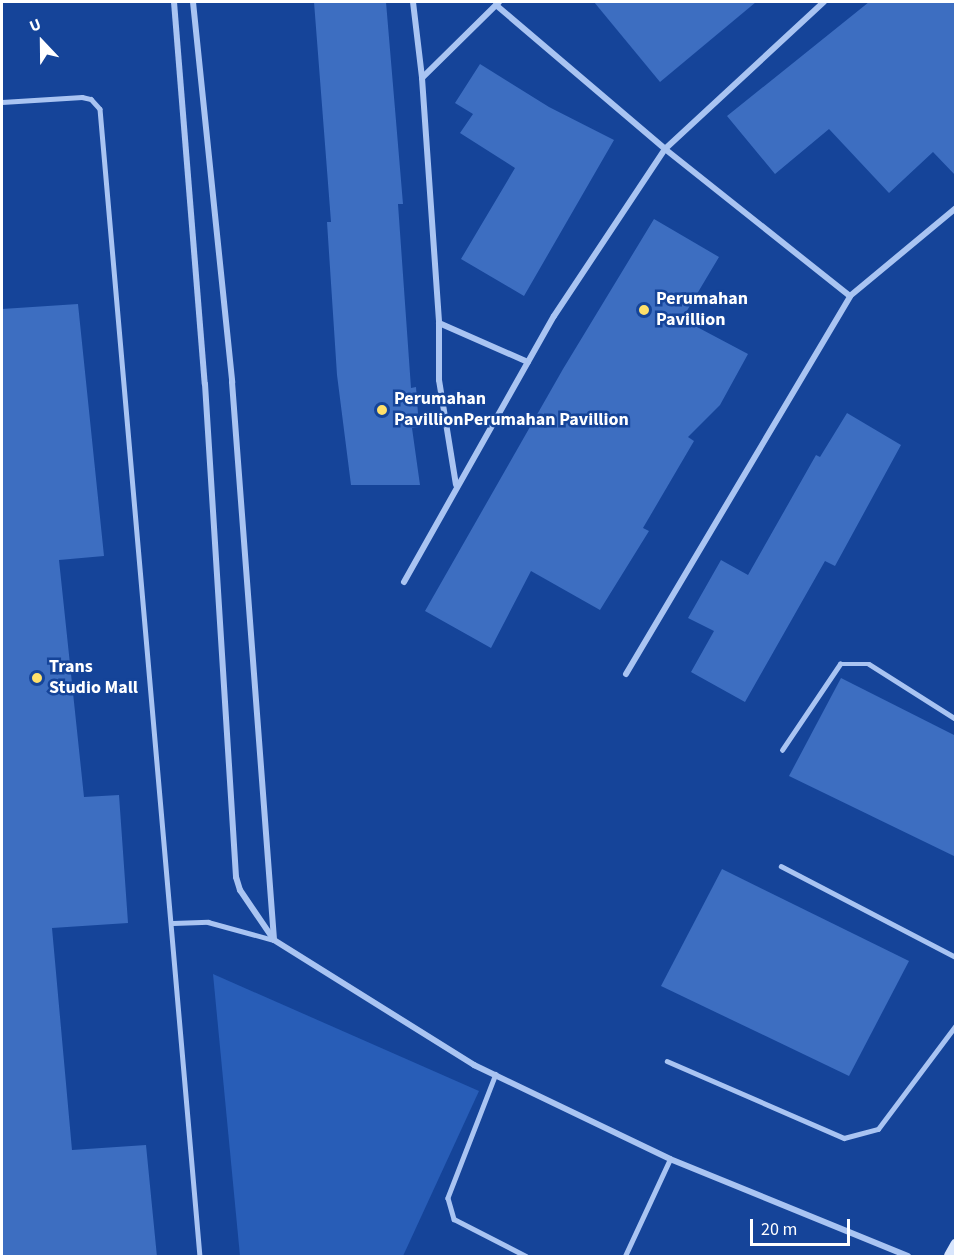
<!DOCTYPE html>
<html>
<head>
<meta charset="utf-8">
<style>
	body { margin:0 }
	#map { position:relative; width:957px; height:1258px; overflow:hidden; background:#154499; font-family:"Source Sans 3",sans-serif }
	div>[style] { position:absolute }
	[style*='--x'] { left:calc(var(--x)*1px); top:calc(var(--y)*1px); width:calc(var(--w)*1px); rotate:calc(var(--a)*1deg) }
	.green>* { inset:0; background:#285db7 }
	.building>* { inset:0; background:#3d6ec1 }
	.lane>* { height:4.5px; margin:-2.25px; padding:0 2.25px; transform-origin:2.25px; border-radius:2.25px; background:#a9c4f2 }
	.street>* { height:6px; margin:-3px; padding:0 3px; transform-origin:3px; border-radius:3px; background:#a9c4f2 }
	.secondary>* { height:12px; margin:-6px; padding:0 6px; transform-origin:6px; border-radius:6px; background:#d8e5fc }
	.dots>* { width:16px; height:16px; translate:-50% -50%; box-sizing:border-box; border:3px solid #154499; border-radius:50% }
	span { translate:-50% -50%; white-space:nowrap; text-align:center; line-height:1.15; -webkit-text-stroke:5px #154499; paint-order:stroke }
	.poi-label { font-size:18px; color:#fff; font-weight:700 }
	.left { translate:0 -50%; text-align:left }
	.frame { position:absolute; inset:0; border:3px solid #fff; pointer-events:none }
	.north { position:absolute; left:12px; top:12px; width:60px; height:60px; -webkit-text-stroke:4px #154499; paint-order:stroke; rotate:338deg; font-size:16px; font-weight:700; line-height:24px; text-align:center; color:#fff }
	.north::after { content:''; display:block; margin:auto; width:21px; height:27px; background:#fff; clip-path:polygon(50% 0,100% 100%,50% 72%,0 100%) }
	.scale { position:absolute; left:750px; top:1219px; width:100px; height:27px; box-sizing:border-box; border:3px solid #fff; border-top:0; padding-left:8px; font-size:18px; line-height:21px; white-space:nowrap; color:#fff; -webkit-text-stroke:4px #154499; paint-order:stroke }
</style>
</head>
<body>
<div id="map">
	<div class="green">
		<div style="clip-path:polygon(213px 974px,479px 1091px,403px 1256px,240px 1256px)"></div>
	</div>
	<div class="building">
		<div style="clip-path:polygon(314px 2px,386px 2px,403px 204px,398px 204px,411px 388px,416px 387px,419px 427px,412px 428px,420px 485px,351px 485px,337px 375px,327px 222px,331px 222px)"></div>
		<div style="clip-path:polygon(594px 2px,756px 2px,660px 82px)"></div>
		<div style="clip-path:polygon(869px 2px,956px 2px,956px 176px,933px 152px,889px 193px,829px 129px,775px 174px,727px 116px)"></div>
		<div style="clip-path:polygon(480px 64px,549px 107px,614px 140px,524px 296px,461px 259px,515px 168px,460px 133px,473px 114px,455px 103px)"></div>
		<div style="clip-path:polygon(654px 219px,719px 257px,682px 319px,748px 354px,720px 405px,688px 437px,694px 441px,643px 528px,649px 531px,600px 610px,531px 571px,491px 648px,425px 611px,563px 369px)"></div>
		<div style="clip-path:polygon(78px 304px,104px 556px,59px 560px,84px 797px,119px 795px,128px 923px,52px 928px,72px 1150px,146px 1145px,157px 1257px,2px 1257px,2px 309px)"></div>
		<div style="clip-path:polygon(847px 413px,901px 445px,835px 566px,825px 561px,745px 702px,691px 672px,714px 631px,688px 618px,721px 560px,748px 575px,816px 455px,820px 457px)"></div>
		<div style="clip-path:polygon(841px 678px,956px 736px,956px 857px,789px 776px)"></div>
		<div style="clip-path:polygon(722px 869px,909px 961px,849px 1076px,661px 986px)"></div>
	</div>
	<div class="lane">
		<div style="--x:2;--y:102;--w:80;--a:-3.6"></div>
		<div style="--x:82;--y:97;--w:9;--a:13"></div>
		<div style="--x:91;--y:99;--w:13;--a:48"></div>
		<div style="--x:100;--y:109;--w:1151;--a:85.02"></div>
		<div style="--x:782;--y:750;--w:104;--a:-56"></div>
		<div style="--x:840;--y:664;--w:29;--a:0"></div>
		<div style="--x:869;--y:664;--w:103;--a:32.3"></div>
		<div style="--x:781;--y:866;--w:197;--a:27.5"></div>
		<div style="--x:173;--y:923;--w:35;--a:-2"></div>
		<div style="--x:208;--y:922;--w:68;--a:15.3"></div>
		<div style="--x:667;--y:1061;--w:193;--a:23.5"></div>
		<div style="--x:844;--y:1138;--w:35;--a:-15"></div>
		<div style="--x:878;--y:1129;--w:130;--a:-53.1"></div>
		<div style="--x:496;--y:1074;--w:133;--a:111.2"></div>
		<div style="--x:448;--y:1198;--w:22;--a:74"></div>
		<div style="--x:454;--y:1219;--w:81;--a:27.2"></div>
		<div style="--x:625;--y:1256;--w:107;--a:-65.1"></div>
	</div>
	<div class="street">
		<div style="--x:174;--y:2;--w:383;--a:85.4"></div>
		<div style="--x:205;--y:384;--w:494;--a:86.4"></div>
		<div style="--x:236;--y:877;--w:14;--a:73"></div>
		<div style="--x:240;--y:890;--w:60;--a:55.8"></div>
		<div style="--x:274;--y:940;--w:236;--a:32"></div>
		<div style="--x:474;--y:1065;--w:217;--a:25.6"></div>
		<div style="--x:670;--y:1159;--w:257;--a:22.2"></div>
		<div style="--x:193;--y:2;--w:382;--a:84.1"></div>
		<div style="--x:232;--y:382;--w:559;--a:85.69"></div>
		<div style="--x:413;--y:2;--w:77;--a:83.2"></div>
		<div style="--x:499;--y:2;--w:108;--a:135.4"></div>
		<div style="--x:422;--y:78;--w:246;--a:86"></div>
		<div style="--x:439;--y:323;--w:97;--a:23.7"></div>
		<div style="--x:496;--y:5;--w:222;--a:40.4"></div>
		<div style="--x:665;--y:149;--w:236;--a:38.5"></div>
		<div style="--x:439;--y:323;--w:57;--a:90"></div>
		<div style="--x:439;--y:380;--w:106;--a:80.8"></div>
		<div style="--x:404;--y:582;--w:305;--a:-60.6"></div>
		<div style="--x:554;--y:316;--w:201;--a:-56.4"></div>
		<div style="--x:665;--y:149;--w:217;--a:-42.8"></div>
		<div style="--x:626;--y:674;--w:439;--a:-59.3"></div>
		<div style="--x:850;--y:296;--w:138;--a:-39.7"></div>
	</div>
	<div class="secondary">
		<div style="--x:950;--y:1256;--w:13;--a:-61"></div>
	</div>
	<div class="dots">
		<div style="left:644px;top:310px;background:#ffe06a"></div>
		<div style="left:382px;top:410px;background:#ffe06a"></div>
		<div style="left:37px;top:678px;background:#ffe06a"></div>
	</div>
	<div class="poi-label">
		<span class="left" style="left:656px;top:310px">Perumahan<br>Pavillion</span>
		<span class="left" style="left:394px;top:410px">Perumahan<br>PavillionPerumahan Pavillion</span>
		<span class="left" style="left:49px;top:678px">Trans<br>Studio Mall</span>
	</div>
	<div class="frame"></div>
	<div class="north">U</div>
	<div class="scale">20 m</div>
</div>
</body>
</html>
